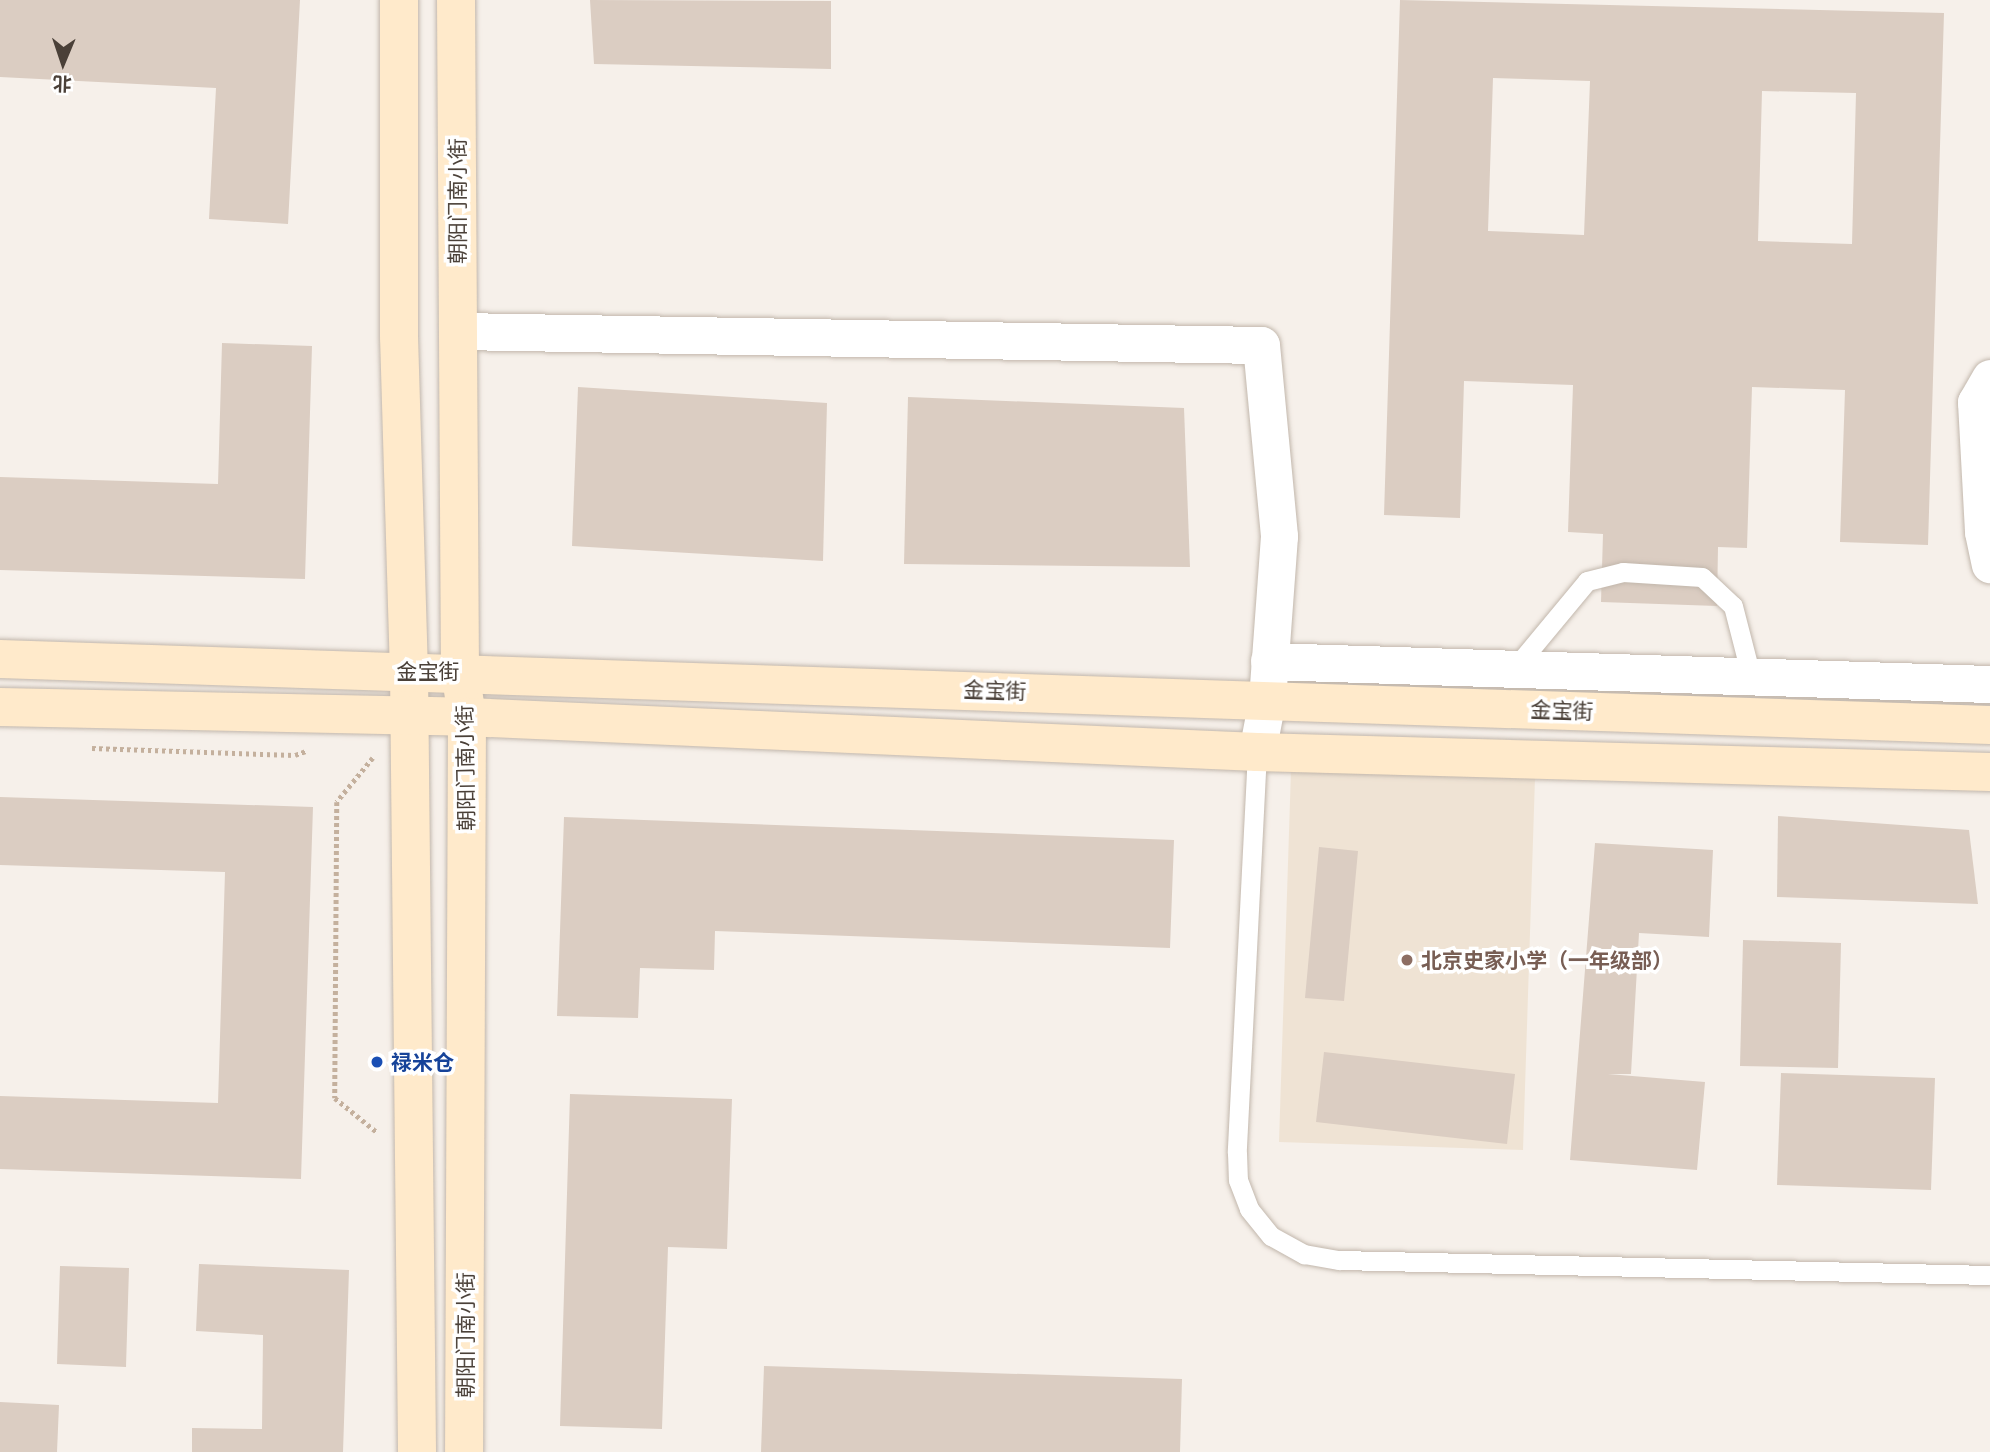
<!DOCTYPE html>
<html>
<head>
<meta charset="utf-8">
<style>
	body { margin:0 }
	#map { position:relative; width:1990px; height:1452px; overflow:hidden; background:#f6f0ea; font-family:Mulish,"Noto Sans SC",sans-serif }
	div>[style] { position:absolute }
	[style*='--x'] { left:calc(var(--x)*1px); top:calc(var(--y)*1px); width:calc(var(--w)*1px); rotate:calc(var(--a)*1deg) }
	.education>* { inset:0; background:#efe3d4 }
	.building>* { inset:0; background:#dbcdc2 }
	.path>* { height:4.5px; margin-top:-2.25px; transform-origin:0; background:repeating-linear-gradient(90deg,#c4b09d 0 3.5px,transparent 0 7px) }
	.roads { filter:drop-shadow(0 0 2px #c2b7ac) drop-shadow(0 0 2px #c2b7ac) }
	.lane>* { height:19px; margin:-9.5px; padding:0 9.5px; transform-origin:9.5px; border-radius:9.5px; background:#fff }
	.street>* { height:37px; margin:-18.5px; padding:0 18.5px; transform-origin:18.5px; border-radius:18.5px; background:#fff }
	.secondary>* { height:38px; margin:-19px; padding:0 19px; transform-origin:19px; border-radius:19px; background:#ffeacb }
	.dots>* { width:19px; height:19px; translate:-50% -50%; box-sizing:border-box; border:4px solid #fff; border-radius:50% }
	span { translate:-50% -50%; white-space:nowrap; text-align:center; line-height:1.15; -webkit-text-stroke:7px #fff; paint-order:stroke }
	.street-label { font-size:21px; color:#4a4038 }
	.education-label { font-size:21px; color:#785e54; font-weight:700 }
	.left { translate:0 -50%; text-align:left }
	.transit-label { font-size:21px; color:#164399; font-weight:700 }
	.north { position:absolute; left:28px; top:28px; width:70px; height:70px; -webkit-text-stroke:5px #fff; paint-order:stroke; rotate:182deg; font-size:19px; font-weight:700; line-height:28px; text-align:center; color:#4a4038 }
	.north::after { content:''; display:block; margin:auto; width:24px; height:32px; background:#4a4038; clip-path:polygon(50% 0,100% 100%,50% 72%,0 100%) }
</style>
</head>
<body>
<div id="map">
	<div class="education">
		<div style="clip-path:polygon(1291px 770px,1535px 778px,1523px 1150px,1279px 1142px)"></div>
	</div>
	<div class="building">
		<div style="clip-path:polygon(0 0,300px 0,288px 224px,209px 219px,216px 88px,0 77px)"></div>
		<div style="clip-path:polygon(590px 0,831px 1px,831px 69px,594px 64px)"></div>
		<div style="clip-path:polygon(evenodd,1400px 0,1944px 13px,1928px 545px,1840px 542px,1845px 390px,1752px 387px,1747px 548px,1718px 547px,1717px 606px,1601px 602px,1603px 534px,1568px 532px,1573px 385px,1464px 381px,1460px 518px,1384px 515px,1400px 0,1493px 78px,1590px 81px,1584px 235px,1488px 231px,1493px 78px,1400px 0,1762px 91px,1856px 93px,1852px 244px,1758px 241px,1762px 91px)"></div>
		<div style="clip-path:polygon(222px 343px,312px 346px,305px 579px,0 570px,0 477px,218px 484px)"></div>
		<div style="clip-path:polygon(578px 387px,827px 403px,823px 561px,572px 546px)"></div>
		<div style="clip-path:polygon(908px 397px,1184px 408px,1190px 567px,904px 564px)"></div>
		<div style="clip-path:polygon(0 797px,313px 807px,301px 1179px,0 1169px,0 1096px,218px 1103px,225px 872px,0 865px)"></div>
		<div style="clip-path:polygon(1778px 816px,1969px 830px,1978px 904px,1777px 897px)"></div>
		<div style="clip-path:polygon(564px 817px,1174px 840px,1170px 948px,715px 931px,714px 970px,640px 968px,638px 1018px,557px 1016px)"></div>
		<div style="clip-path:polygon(1595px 843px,1713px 850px,1709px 937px,1639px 933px,1631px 1074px,1608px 1074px,1705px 1082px,1697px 1170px,1570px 1160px)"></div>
		<div style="clip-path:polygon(1319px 847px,1358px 851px,1344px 1001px,1305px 998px)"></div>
		<div style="clip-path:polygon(1743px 940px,1841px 943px,1838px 1068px,1740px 1066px)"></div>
		<div style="clip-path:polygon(1324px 1052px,1515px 1074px,1507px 1144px,1316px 1122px)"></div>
		<div style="clip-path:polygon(1781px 1073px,1935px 1078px,1931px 1190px,1777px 1185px)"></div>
		<div style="clip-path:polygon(570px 1094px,732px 1099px,727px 1249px,668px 1247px,662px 1429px,560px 1426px)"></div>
		<div style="clip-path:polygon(199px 1264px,349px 1270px,343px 1452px,192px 1452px,192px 1428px,262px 1429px,263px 1335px,196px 1331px)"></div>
		<div style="clip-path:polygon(60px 1266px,129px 1268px,126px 1367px,57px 1364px)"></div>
		<div style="clip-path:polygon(764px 1366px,1182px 1379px,1180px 1452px,761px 1452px)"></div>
		<div style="clip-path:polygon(0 1402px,59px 1405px,57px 1452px,0 1452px)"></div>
	</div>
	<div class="path">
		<div style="--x:92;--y:748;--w:203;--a:2"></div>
		<div style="--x:295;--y:755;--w:12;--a:-20"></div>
		<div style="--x:373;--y:758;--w:57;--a:129.3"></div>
		<div style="--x:337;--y:802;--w:296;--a:90.4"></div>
		<div style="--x:335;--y:1098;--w:55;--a:39.1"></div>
	</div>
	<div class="roads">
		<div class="lane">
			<div style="--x:1514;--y:669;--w:114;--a:-50.3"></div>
			<div style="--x:1587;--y:581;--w:37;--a:-14"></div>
			<div style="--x:1623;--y:572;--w:79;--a:3.6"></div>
			<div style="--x:1702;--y:577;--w:42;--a:43.1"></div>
			<div style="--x:1733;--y:606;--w:72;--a:75.6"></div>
			<div style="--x:1257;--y:752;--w:401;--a:92.9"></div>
			<div style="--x:1237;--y:1153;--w:27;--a:88"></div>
			<div style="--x:1238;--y:1180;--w:31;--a:69"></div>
			<div style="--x:1249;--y:1209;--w:35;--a:51"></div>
			<div style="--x:1271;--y:1236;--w:38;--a:29"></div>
			<div style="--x:1304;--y:1254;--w:36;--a:10"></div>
			<div style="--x:1339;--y:1260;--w:651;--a:1.32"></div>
		</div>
		<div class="street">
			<div style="--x:458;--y:331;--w:803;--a:1"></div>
			<div style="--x:1261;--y:345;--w:192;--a:84.6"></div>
			<div style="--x:1279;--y:536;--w:164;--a:94.2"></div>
			<div style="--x:1267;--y:700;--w:53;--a:100.9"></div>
			<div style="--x:1990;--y:378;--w:28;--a:120"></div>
			<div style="--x:1976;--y:402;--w:130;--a:86.9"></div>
			<div style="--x:1983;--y:532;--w:33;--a:78"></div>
			<div style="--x:1269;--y:661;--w:721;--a:1.83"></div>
		</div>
		<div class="secondary">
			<div style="--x:399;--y:0;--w:336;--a:90"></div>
			<div style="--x:399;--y:336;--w:336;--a:88.3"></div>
			<div style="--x:409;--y:672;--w:780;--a:89.41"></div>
			<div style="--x:456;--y:0;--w:671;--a:89.66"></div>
			<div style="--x:460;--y:671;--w:47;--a:81.3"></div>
			<div style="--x:467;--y:717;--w:735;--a:90.23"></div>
			<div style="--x:0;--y:659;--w:1991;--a:1.9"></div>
			<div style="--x:0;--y:707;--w:467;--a:1.2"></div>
			<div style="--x:467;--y:717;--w:791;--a:2.54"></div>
			<div style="--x:1257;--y:752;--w:733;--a:1.56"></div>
		</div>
	</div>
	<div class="dots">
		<div style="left:1407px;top:960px;background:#8d6e63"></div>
		<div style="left:377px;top:1062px;background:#1a4fb4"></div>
	</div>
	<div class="street-label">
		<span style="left:457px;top:201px;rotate:-90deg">朝阳门南小街</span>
		<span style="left:428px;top:671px">金宝街</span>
		<span style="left:995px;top:690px;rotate:2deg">金宝街</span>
		<span style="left:1562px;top:710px;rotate:2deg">金宝街</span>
		<span style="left:465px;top:768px;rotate:-91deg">朝阳门南小街</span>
		<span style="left:465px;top:1335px;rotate:-90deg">朝阳门南小街</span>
	</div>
	<div class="education-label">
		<span class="left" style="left:1421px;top:960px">北京史家小学（一年级部）</span>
	</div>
	<div class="transit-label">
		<span class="left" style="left:391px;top:1062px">禄米仓</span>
	</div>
	<div class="north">北</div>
</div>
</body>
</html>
